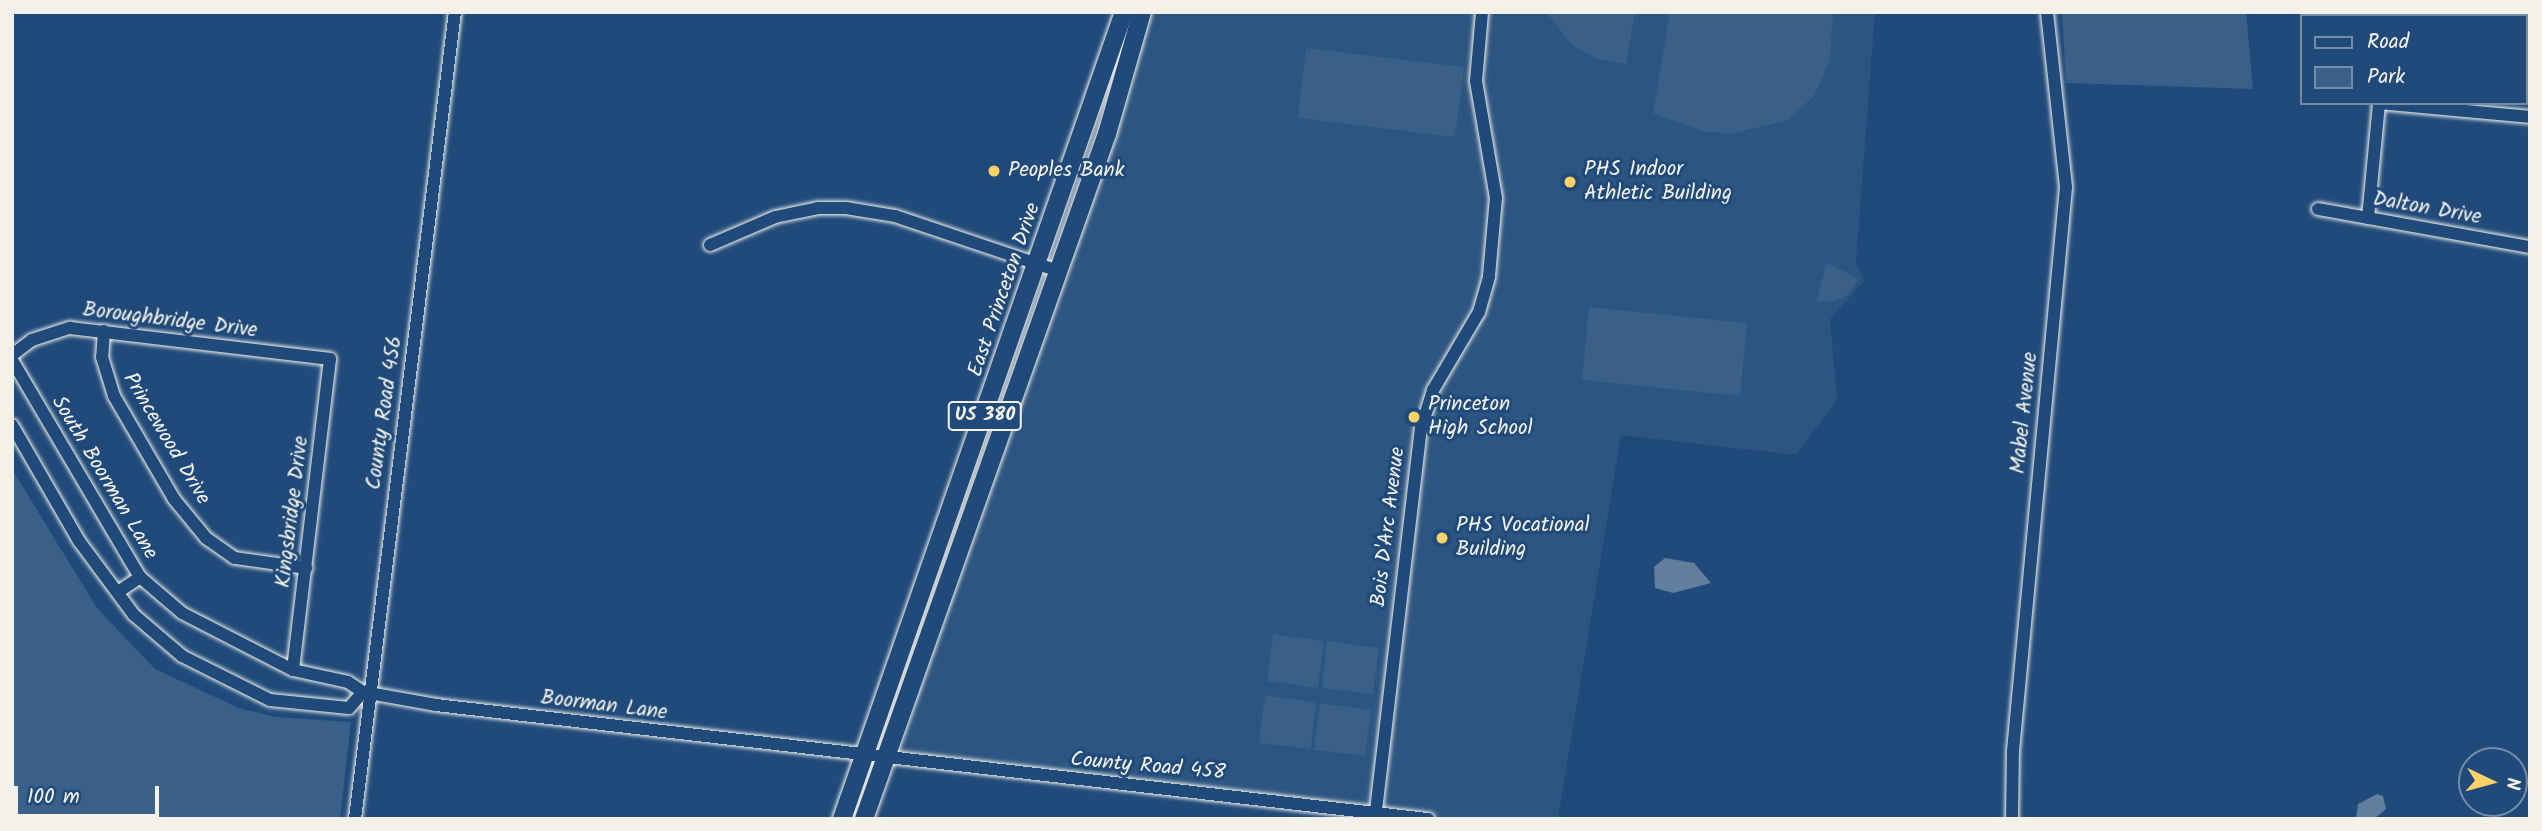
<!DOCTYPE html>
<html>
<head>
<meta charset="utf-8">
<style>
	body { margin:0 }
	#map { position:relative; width:2542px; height:831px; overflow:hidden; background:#1f4a7a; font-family:Kalam,sans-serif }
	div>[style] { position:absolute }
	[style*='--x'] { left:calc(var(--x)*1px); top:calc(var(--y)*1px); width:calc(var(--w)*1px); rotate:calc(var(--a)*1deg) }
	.built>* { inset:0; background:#2d5581 }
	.green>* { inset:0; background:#3a5f88 }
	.water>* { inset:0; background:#627e9d }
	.roads { filter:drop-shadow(0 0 2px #f4f1e8) drop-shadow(0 0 2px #f4f1e8) }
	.minor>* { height:12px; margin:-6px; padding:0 6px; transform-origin:6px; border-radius:6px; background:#1f4a7a }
	.highway>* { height:18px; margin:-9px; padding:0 9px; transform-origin:9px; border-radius:9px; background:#1f4a7a }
	.dots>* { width:19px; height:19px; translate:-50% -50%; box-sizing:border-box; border:4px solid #1f4a7a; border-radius:50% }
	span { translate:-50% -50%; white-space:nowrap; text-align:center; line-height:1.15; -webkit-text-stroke:6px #1f4a7a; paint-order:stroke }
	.shield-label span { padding:2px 5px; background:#1f4a7a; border:2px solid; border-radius:5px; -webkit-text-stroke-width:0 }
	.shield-label { font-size:19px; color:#f4f1e8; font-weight:700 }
	.poi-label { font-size:21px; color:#f4f1e8 }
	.left { translate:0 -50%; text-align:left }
	.street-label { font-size:21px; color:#f4f1e8 }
	.frame { position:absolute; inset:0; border:14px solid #f4f1e8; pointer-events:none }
	.legend { position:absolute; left:2300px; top:14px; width:228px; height:91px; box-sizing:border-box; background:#1f4a7a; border:2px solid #748da6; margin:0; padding:9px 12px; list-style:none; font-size:21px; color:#f4f1e8 }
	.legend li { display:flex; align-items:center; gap:14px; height:35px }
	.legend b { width:35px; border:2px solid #748da6 }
	.north { position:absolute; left:2458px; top:747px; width:70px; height:70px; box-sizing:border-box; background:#1f4a7a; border:2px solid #748da6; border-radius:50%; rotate:95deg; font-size:19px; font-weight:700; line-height:28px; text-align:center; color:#f4f1e8 }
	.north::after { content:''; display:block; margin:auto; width:24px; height:32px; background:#ffd166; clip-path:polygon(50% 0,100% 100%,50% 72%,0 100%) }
	.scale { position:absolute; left:14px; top:786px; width:145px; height:32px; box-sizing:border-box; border:4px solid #f4f1e8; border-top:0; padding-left:9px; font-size:21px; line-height:24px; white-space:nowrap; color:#f4f1e8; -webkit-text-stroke:5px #1f4a7a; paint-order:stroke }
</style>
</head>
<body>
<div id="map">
	<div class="built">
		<div style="clip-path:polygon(1129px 12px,1875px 12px,1856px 262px,1864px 281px,1830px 319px,1837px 400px,1796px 455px,1621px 435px,1558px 819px,1414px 819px,1109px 784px,901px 750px)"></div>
	</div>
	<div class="green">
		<div style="clip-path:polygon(1546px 12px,1635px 12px,1626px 64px,1598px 59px,1573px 46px)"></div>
		<div style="clip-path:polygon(1670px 12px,1833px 12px,1830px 60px,1814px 96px,1788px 120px,1730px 134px,1702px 131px,1653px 113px)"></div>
		<div style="clip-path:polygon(2062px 12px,2246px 12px,2253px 89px,2066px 83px)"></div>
		<div style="clip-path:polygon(1306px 48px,1464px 67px,1455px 137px,1298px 118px)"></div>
		<div style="clip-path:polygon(1827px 262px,1858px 279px,1848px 295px,1835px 301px,1816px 302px)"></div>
		<div style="clip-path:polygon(1589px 307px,1747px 323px,1740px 396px,1582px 380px)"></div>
		<div style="clip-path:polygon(12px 469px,97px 608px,155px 669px,239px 708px,275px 717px,351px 722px,340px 819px,12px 819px)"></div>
		<div style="clip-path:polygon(1273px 634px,1324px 641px,1318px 688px,1267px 681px)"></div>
		<div style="clip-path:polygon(1327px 641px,1379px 648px,1373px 694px,1322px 688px)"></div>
		<div style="clip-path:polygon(1265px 695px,1316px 703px,1311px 749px,1259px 743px)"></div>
		<div style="clip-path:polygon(1320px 703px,1371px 710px,1365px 756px,1314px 750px)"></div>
	</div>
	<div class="water">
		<div style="clip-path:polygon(1665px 558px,1694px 563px,1711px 583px,1673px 593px,1655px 588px,1654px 567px)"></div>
		<div style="clip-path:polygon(2377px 794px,2383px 796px,2386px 809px,2374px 819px,2356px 819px,2358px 804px)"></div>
	</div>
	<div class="roads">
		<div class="minor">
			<div style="--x:2387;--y:16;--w:4;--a:-90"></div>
			<div style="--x:2318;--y:209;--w:215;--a:10.2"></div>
			<div style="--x:2368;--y:218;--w:116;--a:-84.5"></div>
			<div style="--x:2379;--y:103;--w:152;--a:5.3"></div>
			<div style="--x:710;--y:245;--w:71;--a:-23.3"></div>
			<div style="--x:775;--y:217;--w:44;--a:-11.8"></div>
			<div style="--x:818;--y:208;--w:28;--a:0"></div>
			<div style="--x:846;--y:208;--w:50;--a:9.3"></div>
			<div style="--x:895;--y:216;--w:172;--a:18.6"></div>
			<div style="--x:104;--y:331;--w:26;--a:94"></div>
			<div style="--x:102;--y:357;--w:41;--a:72.9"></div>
			<div style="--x:114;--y:396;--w:119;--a:59.8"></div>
			<div style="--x:174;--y:499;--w:50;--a:50.6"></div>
			<div style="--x:206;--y:538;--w:35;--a:35"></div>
			<div style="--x:235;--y:558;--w:72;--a:8"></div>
			<div style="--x:12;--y:355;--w:25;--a:-37"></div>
			<div style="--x:32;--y:340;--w:40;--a:-18"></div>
			<div style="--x:70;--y:328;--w:262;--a:6.8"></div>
			<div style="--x:330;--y:359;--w:313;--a:96.8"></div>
			<div style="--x:12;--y:360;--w:252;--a:59.5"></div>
			<div style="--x:140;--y:577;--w:55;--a:40.6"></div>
			<div style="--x:182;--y:613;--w:125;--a:27.2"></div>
			<div style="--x:293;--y:670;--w:56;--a:12.3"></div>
			<div style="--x:348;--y:682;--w:18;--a:34"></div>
			<div style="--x:363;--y:692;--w:74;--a:10.1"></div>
			<div style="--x:436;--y:705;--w:999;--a:6.56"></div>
			<div style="--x:12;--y:425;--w:134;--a:60"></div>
			<div style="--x:79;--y:541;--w:92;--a:53.4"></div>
			<div style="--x:134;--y:615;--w:63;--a:40.5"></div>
			<div style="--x:182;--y:656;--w:98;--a:26.6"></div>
			<div style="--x:270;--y:700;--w:79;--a:5.8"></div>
			<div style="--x:349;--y:708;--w:21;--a:-49"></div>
			<div style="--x:118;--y:592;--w:27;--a:-34"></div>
			<div style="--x:355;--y:819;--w:813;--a:-82.94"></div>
			<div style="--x:1375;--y:819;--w:393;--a:-83.3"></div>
			<div style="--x:1421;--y:429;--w:41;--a:-72.9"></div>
			<div style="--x:1433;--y:390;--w:91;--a:-59.5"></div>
			<div style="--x:1479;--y:312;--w:37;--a:-74"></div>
			<div style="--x:1489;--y:276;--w:78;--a:-84.9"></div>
			<div style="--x:1496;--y:198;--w:119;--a:-99.7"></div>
			<div style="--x:1476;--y:81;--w:69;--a:-85"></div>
			<div style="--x:2012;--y:819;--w:68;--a:-89.2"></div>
			<div style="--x:2013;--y:751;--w:566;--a:-84.63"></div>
			<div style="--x:2066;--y:187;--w:176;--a:-96.2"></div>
		</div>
		<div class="highway">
			<div style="--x:842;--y:819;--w:855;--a:-70.74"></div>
			<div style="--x:864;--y:819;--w:727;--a:-70.47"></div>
			<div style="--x:1107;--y:134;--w:127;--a:-74"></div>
		</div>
	</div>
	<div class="dots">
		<div style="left:994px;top:171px;background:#ffd166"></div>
		<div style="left:1570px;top:182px;background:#ffd166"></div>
		<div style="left:1414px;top:417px;background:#ffd166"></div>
		<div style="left:1442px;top:538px;background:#ffd166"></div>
	</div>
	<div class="shield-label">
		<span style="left:985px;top:416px">US 380</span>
	</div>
	<div class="poi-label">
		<span class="left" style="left:1584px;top:182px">PHS Indoor<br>Athletic Building</span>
		<span class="left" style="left:1008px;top:171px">Peoples Bank</span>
		<span class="left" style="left:1428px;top:417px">Princeton<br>High School</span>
		<span class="left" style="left:1456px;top:538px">PHS Vocational<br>Building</span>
	</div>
	<div class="street-label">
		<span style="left:2427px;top:209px;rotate:10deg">Dalton Drive</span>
		<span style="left:1005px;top:290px;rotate:-71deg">East Princeton Drive</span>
		<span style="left:170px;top:321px;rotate:7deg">Boroughbridge Drive</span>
		<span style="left:385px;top:413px;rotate:-82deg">County Road 456</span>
		<span style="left:2025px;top:413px;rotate:-84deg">Mabel Avenue</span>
		<span style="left:166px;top:439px;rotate:59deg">Princewood Drive</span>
		<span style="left:104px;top:478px;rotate:59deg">South Boorman Lane</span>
		<span style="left:293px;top:512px;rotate:-83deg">Kingsbridge Drive</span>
		<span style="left:1389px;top:527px;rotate:-83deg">Bois D'Arc Avenue</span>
		<span style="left:604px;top:706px;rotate:7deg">Boorman Lane</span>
		<span style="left:1148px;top:767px;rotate:5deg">County Road 458</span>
	</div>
	<div class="frame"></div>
	<ul class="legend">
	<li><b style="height:9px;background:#1f4a7a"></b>Road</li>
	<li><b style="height:19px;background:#3a5f88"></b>Park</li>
	</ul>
	<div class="north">N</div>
	<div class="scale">100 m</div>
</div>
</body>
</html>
